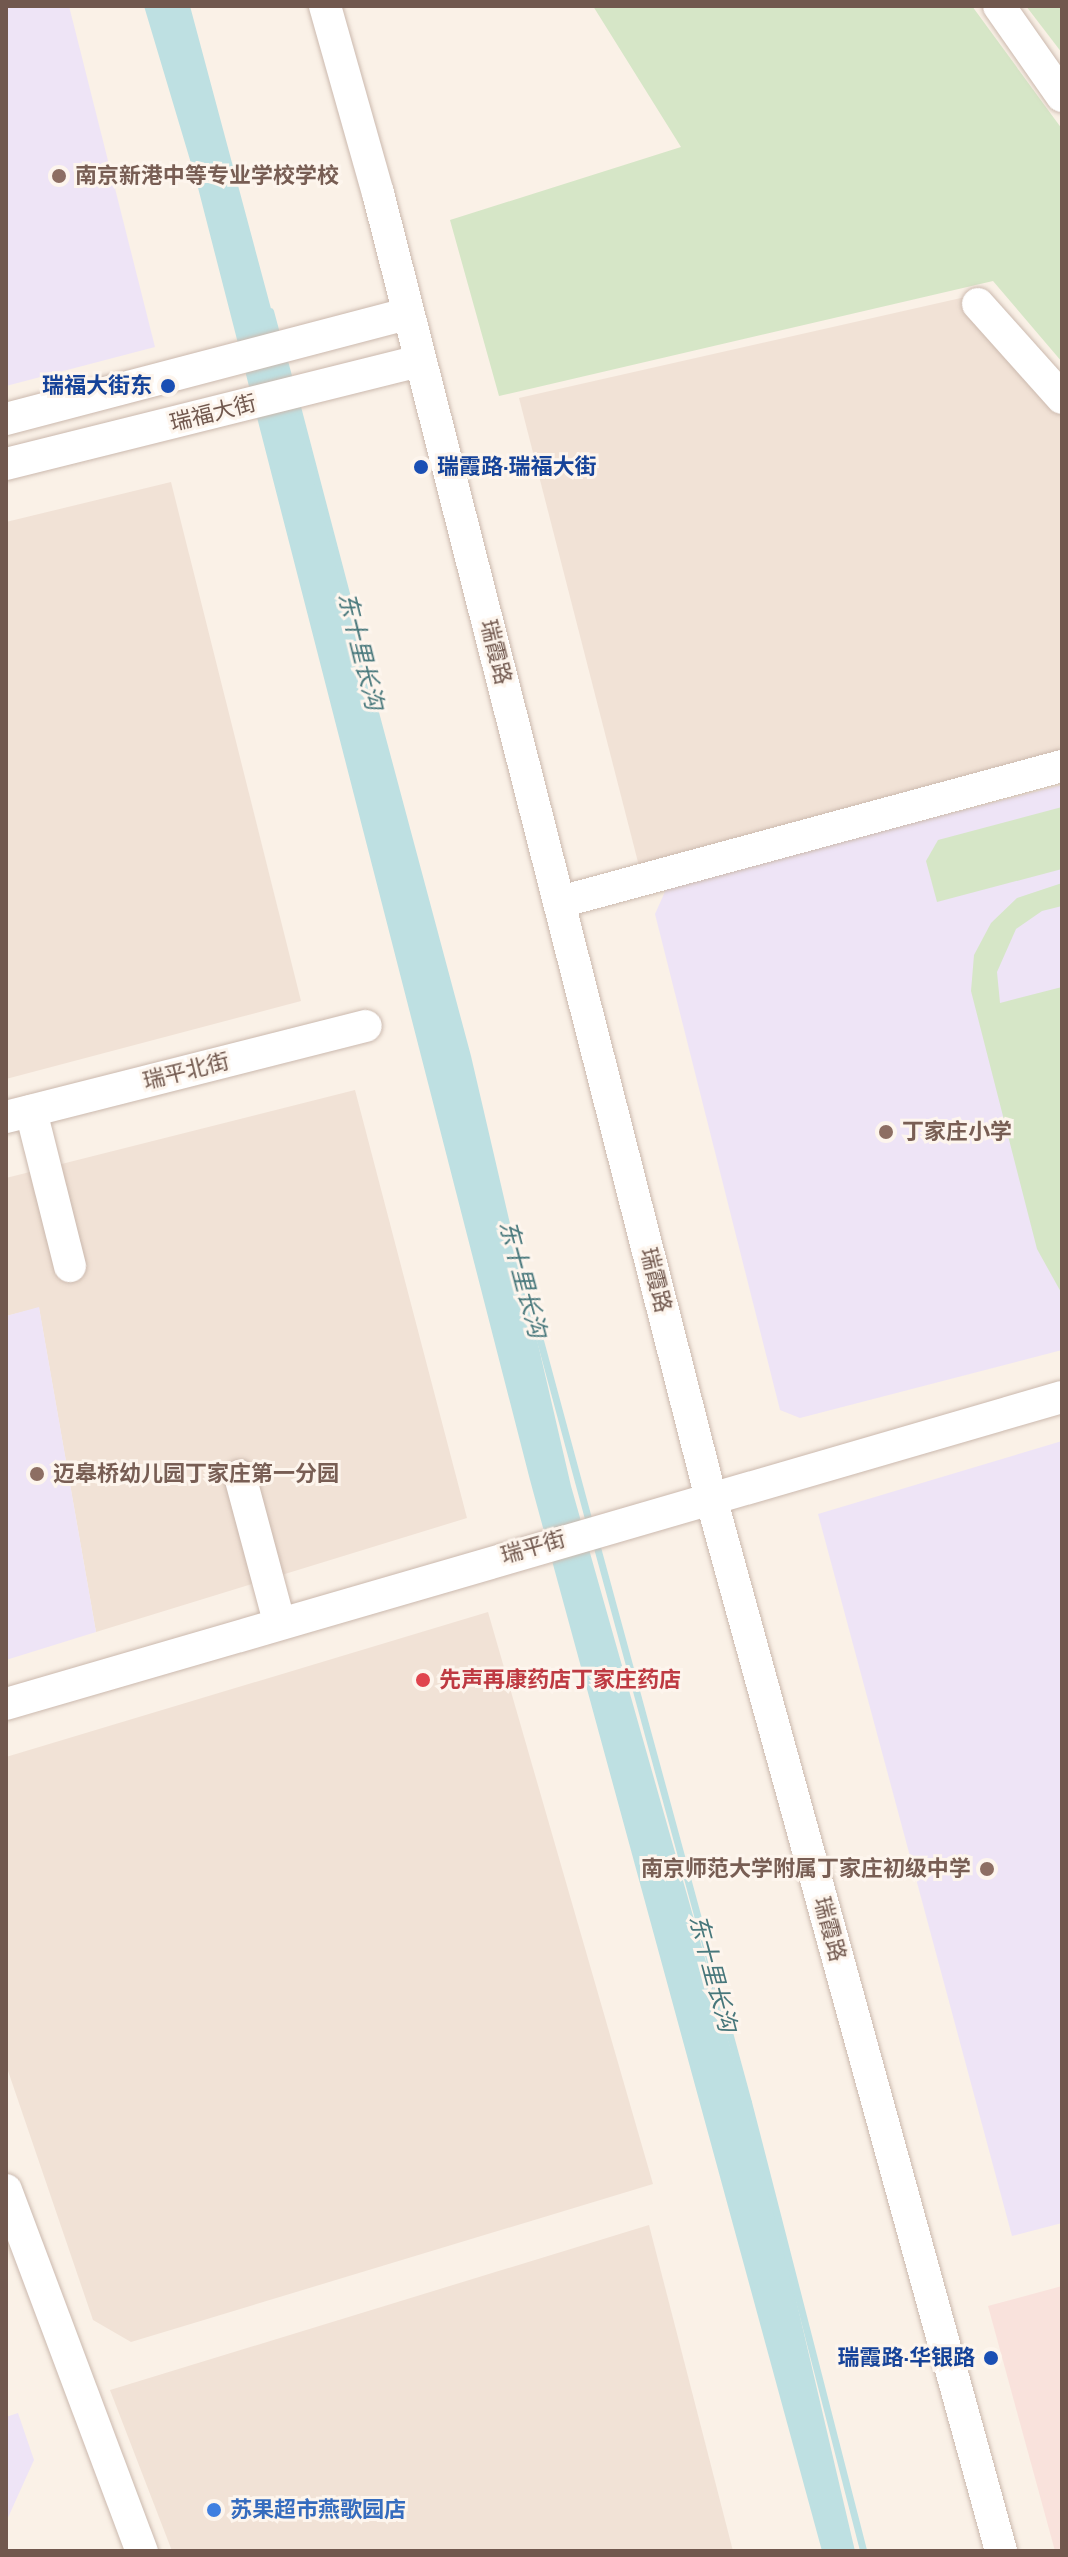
<!DOCTYPE html>
<html>
<head>
<meta charset="utf-8">
<style>
	body { margin:0 }
	#map { position:relative; width:1068px; height:2557px; overflow:hidden; background:#faf1e7; font-family:Mulish,"Noto Sans SC",sans-serif }
	div>[style] { position:absolute }
	[style*='--x'] { left:calc(var(--x)*1px); top:calc(var(--y)*1px); width:calc(var(--w)*1px); rotate:calc(var(--a)*1deg) }
	.residential>* { inset:0; background:#f1e2d6 }
	.commercial>* { inset:0; background:#f9e2dc }
	.education>* { inset:0; background:#eee4f6 }
	.green>* { inset:0; background:#d6e6c7 }
	.water>* { inset:0; background:#bee0e2 }
	.stream>* { height:7px; margin:-3.5px; padding:0 3.5px; transform-origin:3.5px; border-radius:3.5px; background:#bee0e2 }
	.roads { filter:drop-shadow(0 0 2px #cbb9ae) drop-shadow(0 0 2px #cbb9ae) }
	.minor>* { height:32px; margin:-16px; padding:0 16px; transform-origin:16px; border-radius:16px; background:#fff }
	.dots>* { width:22px; height:22px; translate:-50% -50%; box-sizing:border-box; border:4px solid #fdf5ed; border-radius:50% }
	span { translate:-50% -50%; white-space:nowrap; text-align:center; line-height:1.15; -webkit-text-stroke:6px #fdf5ed; paint-order:stroke }
	.education-label { font-size:22px; color:#785e54; font-weight:700 }
	.left { translate:0 -50%; text-align:left }
	.right { translate:-100% -50%; text-align:right }
	.transit-label { font-size:22px; color:#164399; font-weight:700 }
	.street-label { font-size:22px; color:#71584e }
	.health-label { font-size:22px; color:#be3a42; font-weight:700 }
	.shop-label { font-size:22px; color:#366cbe; font-weight:700 }
	.water-label { font-size:24px; color:#47777b; font-style:italic }
	.frame { position:absolute; inset:0; border:8px solid #71584e; pointer-events:none }
</style>
</head>
<body>
<div id="map">
	<div class="residential">
		<div style="clip-path:polygon(983px 293px,1062px 385px,1062px 774px,640px 870px,519px 398px)"></div>
		<div style="clip-path:polygon(171px 482px,301px 1001px,6px 1079px,6px 522px)"></div>
		<div style="clip-path:polygon(355px 1090px,467px 1518px,96px 1632px,39px 1308px,6px 1316px,6px 1178px)"></div>
		<div style="clip-path:polygon(488px 1612px,653px 2184px,131px 2342px,93px 2320px,6px 2065px,6px 1757px)"></div>
		<div style="clip-path:polygon(649px 2225px,733px 2551px,172px 2551px,110px 2390px)"></div>
	</div>
	<div class="commercial">
		<div style="clip-path:polygon(1062px 2286px,1062px 2551px,1055px 2551px,988px 2306px)"></div>
	</div>
	<div class="education">
		<div style="clip-path:polygon(6px 6px,69px 6px,155px 347px,6px 386px)"></div>
		<div style="clip-path:polygon(1062px 785px,1062px 1350px,800px 1418px,780px 1410px,655px 914px,668px 885px)"></div>
		<div style="clip-path:polygon(39px 1307px,96px 1632px,6px 1660px,6px 1316px)"></div>
		<div style="clip-path:polygon(1062px 1441px,1062px 2223px,1012px 2236px,818px 1514px)"></div>
		<div style="clip-path:polygon(18px 2413px,34px 2460px,6px 2522px,6px 2417px)"></div>
	</div>
	<div class="green">
		<div style="clip-path:polygon(593px 6px,972px 6px,1062px 129px,1062px 362px,993px 281px,499px 396px,450px 220px,681px 147px)"></div>
		<div style="clip-path:polygon(1026px 6px,1062px 6px,1062px 53px)"></div>
		<div style="clip-path:polygon(1062px 807px,1062px 869px,937px 902px,926px 861px,938px 840px)"></div>
		<div style="clip-path:polygon(1062px 883px,1062px 906px,1042px 911px,1016px 929px,997px 972px,1000px 1003px,1062px 987px,1062px 1294px,1037px 1249px,971px 991px,974px 955px,991px 923px,1017px 898px)"></div>
	</div>
	<div class="water">
		<div style="clip-path:polygon(144px 6px,190px 6px,471px 1056px,571px 1486px,768px 2180px,855px 2551px,822px 2551px,530px 1480px,196px 180px)"></div>
	</div>
	<div class="stream">
		<div style="--x:270;--y:311;--w:31;--a:75"></div>
		<div style="--x:283;--y:357;--w:27;--a:75"></div>
		<div style="--x:295;--y:399;--w:315;--a:75.3"></div>
		<div style="--x:521;--y:1270;--w:264;--a:74.9"></div>
		<div style="--x:595;--y:1540;--w:582;--a:74.77"></div>
		<div style="--x:748;--y:2102;--w:463;--a:75.6"></div>
	</div>
	<div class="roads">
		<div class="minor">
			<div style="--x:325;--y:6;--w:194;--a:74.2"></div>
			<div style="--x:378;--y:193;--w:1347;--a:75.69"></div>
			<div style="--x:711;--y:1498;--w:1092;--a:74.6"></div>
			<div style="--x:999;--y:6;--w:110;--a:55"></div>
			<div style="--x:978;--y:304;--w:126;--a:48.2"></div>
			<div style="--x:6;--y:419;--w:415;--a:-14.7"></div>
			<div style="--x:6;--y:464;--w:427;--a:-14"></div>
			<div style="--x:560;--y:902;--w:520;--a:-15.16"></div>
			<div style="--x:31;--y:1111;--w:160;--a:75.9"></div>
			<div style="--x:6;--y:1117;--w:371;--a:-14.2"></div>
			<div style="--x:240;--y:1476;--w:151;--a:75"></div>
			<div style="--x:6;--y:1704;--w:1100;--a:-16.21"></div>
			<div style="--x:6;--y:2190;--w:386;--a:69.4"></div>
		</div>
	</div>
	<div class="dots">
		<div style="left:59px;top:176px;background:#8d6e63"></div>
		<div style="left:168px;top:386px;background:#1a4fb4"></div>
		<div style="left:421px;top:467px;background:#1a4fb4"></div>
		<div style="left:886px;top:1132px;background:#8d6e63"></div>
		<div style="left:37px;top:1474px;background:#8d6e63"></div>
		<div style="left:423px;top:1680px;background:#e0444e"></div>
		<div style="left:987px;top:1869px;background:#8d6e63"></div>
		<div style="left:991px;top:2358px;background:#1a4fb4"></div>
		<div style="left:214px;top:2510px;background:#3f7fe0"></div>
	</div>
	<div class="education-label">
		<span class="left" style="left:75px;top:176px">南京新港中等专业学校学校</span>
		<span class="left" style="left:902px;top:1132px">丁家庄小学</span>
		<span class="left" style="left:53px;top:1474px">迈皋桥幼儿园丁家庄第一分园</span>
		<span class="right" style="left:971px;top:1869px">南京师范大学附属丁家庄初级中学</span>
	</div>
	<div class="transit-label">
		<span class="right" style="left:152px;top:386px">瑞福大街东</span>
		<span class="left" style="left:437px;top:467px">瑞霞路·瑞福大街</span>
		<span class="right" style="left:975px;top:2358px">瑞霞路·华银路</span>
	</div>
	<div class="street-label">
		<span style="left:213px;top:413px;rotate:-14deg">瑞福大街</span>
		<span style="left:496px;top:652px;rotate:76deg">瑞霞路</span>
		<span style="left:186px;top:1071px;rotate:-14deg">瑞平北街</span>
		<span style="left:656px;top:1280px;rotate:76deg">瑞霞路</span>
		<span style="left:533px;top:1547px;rotate:-16deg">瑞平街</span>
		<span style="left:830px;top:1929px;rotate:75deg">瑞霞路</span>
	</div>
	<div class="health-label">
		<span class="left" style="left:439px;top:1680px">先声再康药店丁家庄药店</span>
	</div>
	<div class="shop-label">
		<span class="left" style="left:230px;top:2510px">苏果超市燕歌园店</span>
	</div>
	<div class="water-label">
		<span style="left:361px;top:651px;rotate:76deg">东十里长沟</span>
		<span style="left:523px;top:1279px;rotate:75deg">东十里长沟</span>
		<span style="left:713px;top:1973px;rotate:75deg">东十里长沟</span>
	</div>
	<div class="frame"></div>
</div>
</body>
</html>
